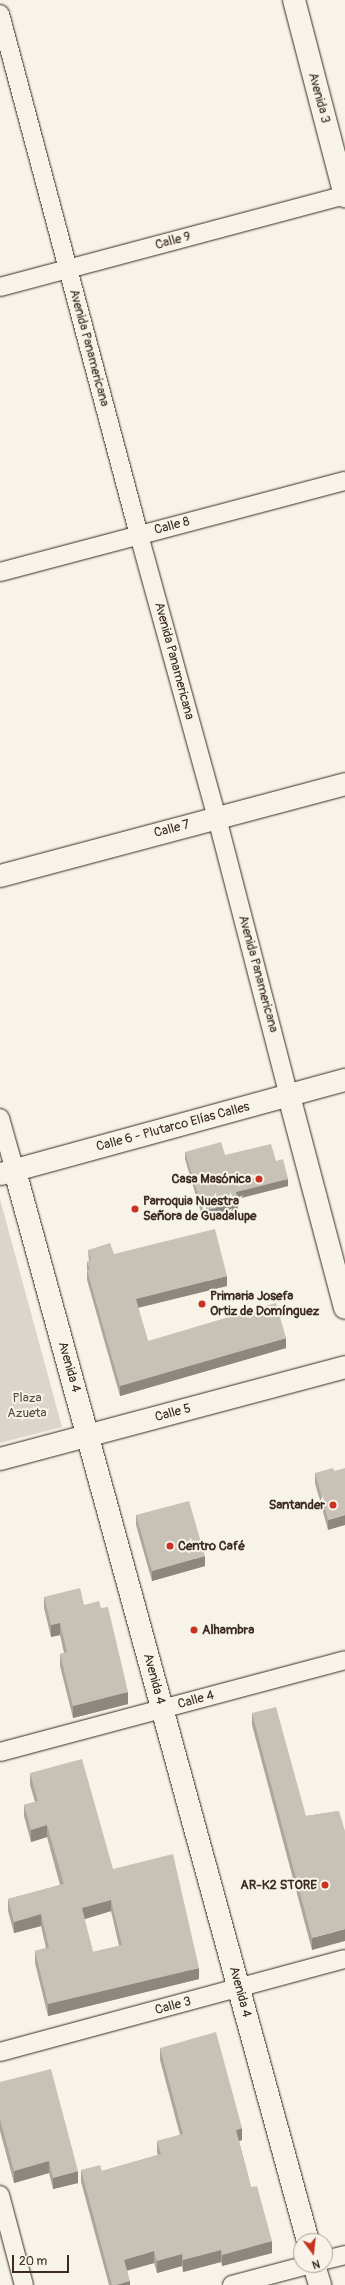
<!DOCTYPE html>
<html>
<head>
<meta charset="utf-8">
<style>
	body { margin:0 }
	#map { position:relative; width:345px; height:2285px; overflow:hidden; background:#f7f3e8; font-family:Pangolin,sans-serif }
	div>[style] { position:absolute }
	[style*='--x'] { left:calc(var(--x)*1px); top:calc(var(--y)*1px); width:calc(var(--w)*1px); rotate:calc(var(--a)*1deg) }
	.green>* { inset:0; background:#dbd6cb }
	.roads { filter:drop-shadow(0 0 1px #3b2a1e) drop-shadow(0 0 1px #3b2a1e) }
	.street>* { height:18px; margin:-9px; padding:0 9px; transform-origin:9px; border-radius:9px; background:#f7f3e8 }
	.secondary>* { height:22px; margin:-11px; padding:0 11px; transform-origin:11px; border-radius:11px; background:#f7f3e8 }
	.primary>* { height:22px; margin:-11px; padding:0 11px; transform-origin:11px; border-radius:11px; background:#f7f3e8 }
	.wall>* { inset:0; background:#aca69d }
	.shaded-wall>* { inset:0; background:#8c877f }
	.building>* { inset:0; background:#c8c1b6 }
	.dots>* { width:11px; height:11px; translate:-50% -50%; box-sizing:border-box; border:2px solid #f7f3e8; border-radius:50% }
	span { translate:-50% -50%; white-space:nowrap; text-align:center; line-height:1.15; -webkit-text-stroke:4px #f7f3e8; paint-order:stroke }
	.street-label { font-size:13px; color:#3b2a1e }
	.poi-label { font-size:13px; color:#3b2a1e; font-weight:700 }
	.right { translate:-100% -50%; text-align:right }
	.left { translate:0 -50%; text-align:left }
	.park-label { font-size:13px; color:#5b4c41 }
	.north { position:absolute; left:293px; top:2233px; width:40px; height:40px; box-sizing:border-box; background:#f7f3e8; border:1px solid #aca397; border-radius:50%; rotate:165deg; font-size:11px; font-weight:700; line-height:16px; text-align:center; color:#3b2a1e }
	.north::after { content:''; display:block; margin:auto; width:14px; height:18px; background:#c8321e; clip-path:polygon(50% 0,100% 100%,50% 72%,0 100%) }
	.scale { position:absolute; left:12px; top:2255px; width:57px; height:18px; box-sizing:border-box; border:2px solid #3b2a1e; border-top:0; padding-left:5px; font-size:12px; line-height:14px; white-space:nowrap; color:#3b2a1e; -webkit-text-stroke:3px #f7f3e8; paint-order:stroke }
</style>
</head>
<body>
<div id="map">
	<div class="green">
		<div style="clip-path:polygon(0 1199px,62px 1427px,0 1443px)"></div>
	</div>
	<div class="roads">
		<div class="street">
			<div style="--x:0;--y:14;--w:539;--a:75.06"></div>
			<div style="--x:139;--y:535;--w:294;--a:74.6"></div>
			<div style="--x:217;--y:818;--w:287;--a:75.5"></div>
			<div style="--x:0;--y:287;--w:357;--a:-14.9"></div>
			<div style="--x:0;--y:572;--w:357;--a:-14.8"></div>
			<div style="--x:0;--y:1118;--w:55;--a:74.2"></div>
			<div style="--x:0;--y:1752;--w:357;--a:-14.9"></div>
			<div style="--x:0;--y:2052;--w:357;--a:-15.1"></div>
			<div style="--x:0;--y:2195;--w:93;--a:75.1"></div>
			<div style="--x:325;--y:2260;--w:21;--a:-14"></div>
			<div style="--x:232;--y:2285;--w:78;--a:-14.9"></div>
		</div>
		<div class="secondary">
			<div style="--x:294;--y:0;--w:203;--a:75.4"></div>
			<div style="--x:0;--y:876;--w:357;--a:-14.9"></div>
			<div style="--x:0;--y:1459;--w:357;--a:-14.9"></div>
		</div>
		<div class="primary">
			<div style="--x:289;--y:1096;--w:219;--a:75.2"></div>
			<div style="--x:15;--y:1171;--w:1109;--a:74.69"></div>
			<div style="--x:1;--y:1174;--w:357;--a:-15.3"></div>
			<div style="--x:314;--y:2265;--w:21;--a:73"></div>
		</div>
	</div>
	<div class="wall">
		<div style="clip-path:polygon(185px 1152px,225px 1155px,276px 1161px,288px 1186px,238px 1199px,238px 1209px,203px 1219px,185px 1159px)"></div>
		<div style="clip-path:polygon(88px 1250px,114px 1254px,227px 1286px,138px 1308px,148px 1341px,286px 1348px,120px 1396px,87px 1280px,87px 1262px,89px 1261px)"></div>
		<div style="clip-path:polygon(334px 1471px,328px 1530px,315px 1483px,315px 1473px)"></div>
		<div style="clip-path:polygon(136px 1515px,205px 1566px,152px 1581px,136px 1525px)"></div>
		<div style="clip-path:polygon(44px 1597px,101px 1608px,128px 1704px,73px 1718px,60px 1666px,60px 1654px,64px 1653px,60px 1635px,51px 1637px,44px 1608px)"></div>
		<div style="clip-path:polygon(252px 1713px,306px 1816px,339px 1811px,312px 1950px,252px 1725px)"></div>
		<div style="clip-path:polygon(evenodd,30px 1773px,113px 1869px,199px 1979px,48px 2016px,35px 1963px,35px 1951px,46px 1948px,41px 1926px,14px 1933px,8px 1911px,8px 1899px,60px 1885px,47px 1837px,31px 1842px,24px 1816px,24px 1805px,35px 1802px,30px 1785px,30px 1773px,111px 1911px,119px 1946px,93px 1952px,84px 1919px,111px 1911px)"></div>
		<div style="clip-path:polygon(160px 2048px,242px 2140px,239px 2141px,251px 2187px,272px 2253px,222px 2266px,221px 2262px,183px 2272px,182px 2266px,157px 2273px,154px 2263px,127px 2271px,130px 2285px,109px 2285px,81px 2182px,81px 2170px,102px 2171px,158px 2155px,157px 2153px,157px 2141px,180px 2135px,160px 2060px)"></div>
		<div style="clip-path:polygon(0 2082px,78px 2183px,53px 2189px,49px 2173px,14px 2183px,0 2131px)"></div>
	</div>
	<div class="shaded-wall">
		<div style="clip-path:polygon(288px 1179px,288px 1186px,236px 1199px,236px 1192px)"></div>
		<div style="clip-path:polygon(238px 1202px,238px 1209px,203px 1219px,203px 1211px)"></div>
		<div style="clip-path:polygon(227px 1276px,227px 1286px,136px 1308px,136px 1299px)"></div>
		<div style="clip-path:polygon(286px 1338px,286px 1348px,120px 1396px,120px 1386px)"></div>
		<div style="clip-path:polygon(345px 1515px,345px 1525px,328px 1530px,328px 1520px)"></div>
		<div style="clip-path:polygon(205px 1556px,205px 1566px,152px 1581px,152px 1571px)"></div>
		<div style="clip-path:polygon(60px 1623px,60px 1635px,51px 1637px,51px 1625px)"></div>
		<div style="clip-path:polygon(128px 1692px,128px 1704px,73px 1718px,73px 1706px)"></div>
		<div style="clip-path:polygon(47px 1825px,47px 1837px,31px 1842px,31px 1830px)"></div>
		<div style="clip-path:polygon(111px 1900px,111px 1911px,82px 1920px,82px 1908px)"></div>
		<div style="clip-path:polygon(41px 1914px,41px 1926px,14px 1933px,14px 1922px)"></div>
		<div style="clip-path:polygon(345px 1929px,345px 1941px,312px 1950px,312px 1938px)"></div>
		<div style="clip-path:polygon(199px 1968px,199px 1979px,48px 2016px,48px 2004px)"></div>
		<div style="clip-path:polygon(242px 2128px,242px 2140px,236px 2142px,236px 2130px)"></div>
		<div style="clip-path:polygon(49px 2161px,49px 2173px,14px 2183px,14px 2171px)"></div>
		<div style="clip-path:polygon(78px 2171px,78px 2183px,53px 2189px,53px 2178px)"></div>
		<div style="clip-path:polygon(272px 2241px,272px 2253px,222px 2266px,222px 2255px)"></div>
		<div style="clip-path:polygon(221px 2250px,221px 2262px,183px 2272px,183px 2260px)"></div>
		<div style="clip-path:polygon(154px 2251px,154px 2263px,124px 2271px,124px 2260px)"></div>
		<div style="clip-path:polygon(182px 2254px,182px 2266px,157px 2273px,157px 2261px)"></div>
		<div style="clip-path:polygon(130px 2281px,130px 2285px,116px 2285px)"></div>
	</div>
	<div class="building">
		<div style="clip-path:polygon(221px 1142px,225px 1155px,271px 1144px,276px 1161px,283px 1159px,288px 1179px,236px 1192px,238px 1202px,203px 1211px,185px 1152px)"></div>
		<div style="clip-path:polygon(215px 1229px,227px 1276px,136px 1299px,148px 1341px,276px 1303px,286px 1338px,120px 1386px,87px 1270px,90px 1270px,87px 1262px,91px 1259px,88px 1250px,110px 1243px,114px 1254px)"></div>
		<div style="clip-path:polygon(333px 1468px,334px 1471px,345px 1468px,345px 1515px,328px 1520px,315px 1473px)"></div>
		<div style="clip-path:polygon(189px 1501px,205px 1556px,152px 1571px,136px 1515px)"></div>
		<div style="clip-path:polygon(80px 1588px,84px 1605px,99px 1601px,101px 1608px,108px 1607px,128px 1692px,73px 1706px,60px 1654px,67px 1652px,60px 1623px,51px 1625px,44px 1597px)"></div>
		<div style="clip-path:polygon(276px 1707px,306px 1816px,339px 1811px,345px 1831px,345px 1929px,312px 1938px,252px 1713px)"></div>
		<div style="clip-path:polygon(evenodd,82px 1759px,113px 1869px,173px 1854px,199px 1968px,48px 2004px,35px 1951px,49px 1948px,41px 1914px,14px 1922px,8px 1899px,64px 1884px,47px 1825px,31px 1830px,24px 1805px,38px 1801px,30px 1773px,82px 1759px,111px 1900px,122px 1945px,93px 1952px,82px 1908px,111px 1900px)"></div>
		<div style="clip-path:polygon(216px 2032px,242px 2128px,236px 2130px,251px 2187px,257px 2186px,272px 2241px,222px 2255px,221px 2250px,183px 2260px,182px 2254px,157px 2261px,154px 2251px,124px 2260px,130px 2281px,116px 2285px,112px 2285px,81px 2170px,100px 2165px,102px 2171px,161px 2154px,157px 2141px,183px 2134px,160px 2048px)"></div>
		<div style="clip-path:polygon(51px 2069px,78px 2171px,53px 2178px,49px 2161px,14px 2171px,0 2119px,0 2082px)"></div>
	</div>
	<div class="dots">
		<div style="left:259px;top:1179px;background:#c8321e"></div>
		<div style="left:135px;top:1209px;background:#c8321e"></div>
		<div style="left:202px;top:1304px;background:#c8321e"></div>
		<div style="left:333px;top:1505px;background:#c8321e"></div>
		<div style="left:170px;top:1546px;background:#c8321e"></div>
		<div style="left:194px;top:1630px;background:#c8321e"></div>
		<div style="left:325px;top:1885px;background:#c8321e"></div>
	</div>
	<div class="street-label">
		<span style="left:319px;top:98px;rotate:75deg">Avenida 3</span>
		<span style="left:173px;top:241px;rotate:-15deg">Calle 9</span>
		<span style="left:89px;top:348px;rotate:75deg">Avenida Panamericana</span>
		<span style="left:172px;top:526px;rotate:-15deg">Calle 8</span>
		<span style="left:174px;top:661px;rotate:75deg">Avenida Panamericana</span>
		<span style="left:172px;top:829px;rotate:-15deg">Calle 7</span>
		<span style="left:258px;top:974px;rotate:75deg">Avenida Panamericana</span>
		<span style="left:173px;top:1127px;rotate:-15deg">Calle 6 - Plutarco Elías Calles</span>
		<span style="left:69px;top:1367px;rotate:74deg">Avenida 4</span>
		<span style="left:173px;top:1413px;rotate:-15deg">Calle 5</span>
		<span style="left:154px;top:1679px;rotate:75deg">Avenida 4</span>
		<span style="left:196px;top:1700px;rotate:-15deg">Calle 4</span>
		<span style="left:240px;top:1992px;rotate:75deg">Avenida 4</span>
		<span style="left:173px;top:2006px;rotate:-15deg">Calle 3</span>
	</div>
	<div class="poi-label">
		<span class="right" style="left:251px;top:1179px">Casa Masónica</span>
		<span class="left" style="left:143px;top:1209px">Parroquia Nuestra<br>Señora de Guadalupe</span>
		<span class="left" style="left:210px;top:1304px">Primaria Josefa<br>Ortiz de Domínguez</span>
		<span class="right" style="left:325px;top:1505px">Santander</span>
		<span class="left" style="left:178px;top:1546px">Centro Café</span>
		<span class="left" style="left:202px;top:1630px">Alhambra</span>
		<span class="right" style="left:317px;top:1885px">AR-K2 STORE</span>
	</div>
	<div class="park-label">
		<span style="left:27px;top:1406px">Plaza<br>Azueta</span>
	</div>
	<div class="north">N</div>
	<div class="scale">20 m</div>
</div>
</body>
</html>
